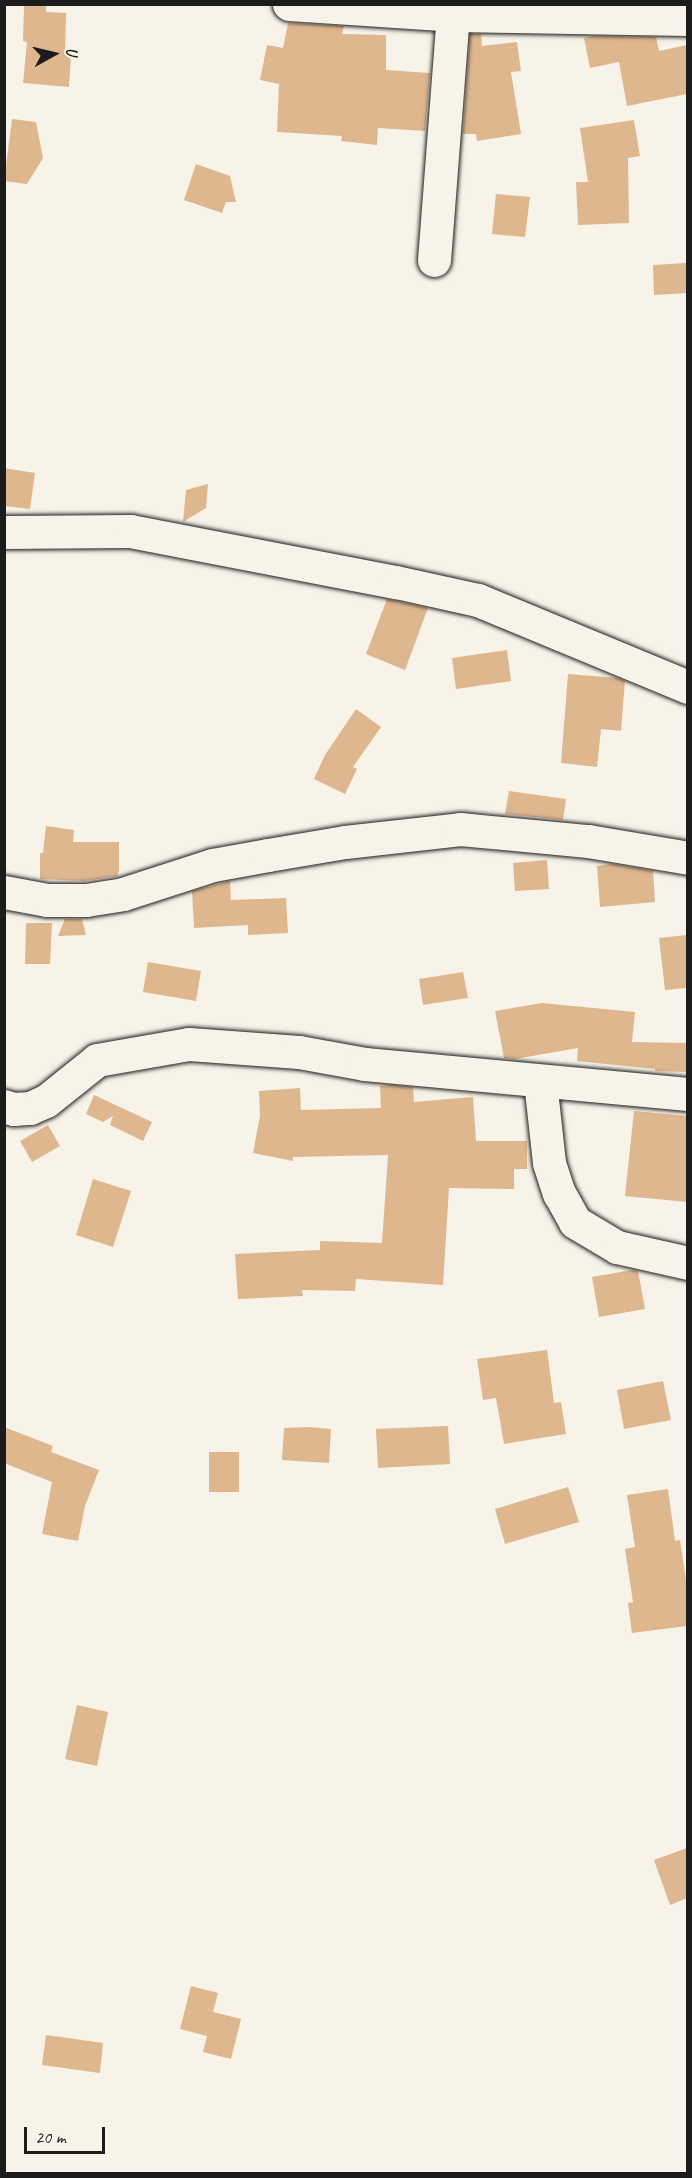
<!DOCTYPE html>
<html>
<head>
<meta charset="utf-8">
<style>
	body { margin:0 }
	#map { position:relative; width:692px; height:2178px; overflow:hidden; background:#f7f3e8; font-family:Caveat,sans-serif }
	div>[style] { position:absolute }
	[style*='--x'] { left:calc(var(--x)*1px); top:calc(var(--y)*1px); width:calc(var(--w)*1px); rotate:calc(var(--a)*1deg) }
	.building>* { inset:0; background:#dfb78f }
	.roads { filter:drop-shadow(0 0 2px #1c1c1c) drop-shadow(0 0 2px #1c1c1c) }
	.minor>* { height:33px; margin:-16.5px; padding:0 16.5px; transform-origin:16.5px; border-radius:16.5px; background:#f7f3e8 }
	span { translate:-50% -50%; white-space:nowrap; text-align:center; line-height:1.15; -webkit-text-stroke:4.5px #f7f3e8; paint-order:stroke }
	.frame { position:absolute; inset:0; border:6px solid #1c1c1c; pointer-events:none }
	.north { position:absolute; left:24px; top:24px; width:60px; height:60px; -webkit-text-stroke:4px #f7f3e8; paint-order:stroke; rotate:82deg; font-size:16px; font-weight:700; line-height:24px; text-align:center; color:#1c1c1c }
	.north::after { content:''; display:block; margin:auto; width:21px; height:27px; background:#1c1c1c; clip-path:polygon(50% 0,100% 100%,50% 72%,0 100%) }
	.scale { position:absolute; left:24px; top:2127px; width:81px; height:27px; box-sizing:border-box; border:3px solid #1c1c1c; border-top:0; padding-left:8px; font-size:18px; line-height:21px; white-space:nowrap; color:#1c1c1c; -webkit-text-stroke:4px #f7f3e8; paint-order:stroke }
</style>
</head>
<body>
<div id="map">
	<div class="building">
		<div style="clip-path:polygon(24px 4px,46px 4px,46px 12px,66px 13px,65px 55px,71px 55px,69px 87px,23px 83px,27px 42px,23px 41px)"></div>
		<div style="clip-path:polygon(288px 23px,344px 26px,342px 34px,386px 35px,386px 70px,430px 73px,425px 131px,378px 128px,377px 145px,341px 141px,342px 136px,277px 132px,279px 84px,260px 80px,267px 45px,283px 48px)"></div>
		<div style="clip-path:polygon(470px 34px,481px 34px,482px 46px,517px 42px,521px 71px,511px 72px,521px 134px,477px 141px,476px 134px,463px 134px)"></div>
		<div style="clip-path:polygon(593px 36px,656px 37px,659px 51px,687px 45px,687px 94px,627px 106px,619px 62px,590px 68px,584px 38px)"></div>
		<div style="clip-path:polygon(12px 119px,36px 122px,43px 158px,27px 184px,4px 181px)"></div>
		<div style="clip-path:polygon(634px 120px,640px 156px,628px 158px,629px 223px,578px 225px,576px 182px,588px 182px,580px 128px)"></div>
		<div style="clip-path:polygon(196px 164px,230px 176px,236px 202px,226px 202px,222px 213px,184px 200px)"></div>
		<div style="clip-path:polygon(496px 194px,530px 197px,525px 237px,492px 234px)"></div>
		<div style="clip-path:polygon(687px 263px,687px 293px,654px 295px,653px 265px)"></div>
		<div style="clip-path:polygon(4px 468px,35px 473px,30px 509px,4px 506px)"></div>
		<div style="clip-path:polygon(208px 484px,206px 508px,183px 522px,186px 490px)"></div>
		<div style="clip-path:polygon(387px 599px,428px 608px,405px 670px,366px 654px)"></div>
		<div style="clip-path:polygon(507px 650px,511px 681px,456px 689px,452px 658px)"></div>
		<div style="clip-path:polygon(568px 674px,618px 678px,625px 681px,621px 731px,601px 729px,597px 767px,561px 763px)"></div>
		<div style="clip-path:polygon(356px 709px,381px 727px,353px 767px,357px 769px,345px 794px,314px 779px,325px 755px)"></div>
		<div style="clip-path:polygon(509px 791px,566px 799px,563px 820px,505px 814px)"></div>
		<div style="clip-path:polygon(46px 826px,74px 830px,73px 842px,119px 842px,119px 871px,117px 876px,84px 881px,40px 879px,40px 853px,43px 853px)"></div>
		<div style="clip-path:polygon(547px 860px,549px 889px,515px 891px,513px 863px)"></div>
		<div style="clip-path:polygon(613px 864px,653px 871px,655px 902px,600px 907px,597px 866px)"></div>
		<div style="clip-path:polygon(230px 881px,231px 900px,286px 898px,288px 933px,248px 935px,248px 925px,194px 928px,192px 891px)"></div>
		<div style="clip-path:polygon(65px 919px,82px 919px,86px 935px,58px 936px)"></div>
		<div style="clip-path:polygon(26px 923px,52px 923px,50px 964px,25px 964px)"></div>
		<div style="clip-path:polygon(687px 935px,687px 988px,665px 990px,659px 938px)"></div>
		<div style="clip-path:polygon(148px 962px,201px 971px,196px 1001px,143px 992px)"></div>
		<div style="clip-path:polygon(463px 972px,468px 998px,423px 1005px,419px 979px)"></div>
		<div style="clip-path:polygon(542px 1003px,635px 1012px,632px 1042px,687px 1043px,687px 1072px,655px 1071px,655px 1069px,577px 1061px,578px 1048px,515px 1059px,504px 1058px,495px 1011px)"></div>
		<div style="clip-path:polygon(392px 1085px,413px 1087px,414px 1102px,473px 1097px,476px 1141px,527px 1141px,527px 1169px,514px 1169px,514px 1189px,449px 1188px,443px 1285px,356px 1279px,355px 1291px,302px 1290px,303px 1296px,238px 1299px,235px 1254px,320px 1250px,320px 1241px,382px 1243px,388px 1155px,293px 1157px,293px 1161px,253px 1153px,260px 1116px,259px 1091px,300px 1088px,301px 1110px,381px 1108px,380px 1086px)"></div>
		<div style="clip-path:polygon(94px 1095px,152px 1122px,143px 1141px,110px 1125px,113px 1116px,103px 1122px,86px 1114px)"></div>
		<div style="clip-path:polygon(634px 1111px,687px 1116px,687px 1202px,625px 1196px)"></div>
		<div style="clip-path:polygon(48px 1125px,60px 1146px,32px 1162px,20px 1141px)"></div>
		<div style="clip-path:polygon(93px 1179px,131px 1191px,113px 1247px,76px 1235px)"></div>
		<div style="clip-path:polygon(632px 1270px,638px 1271px,645px 1309px,599px 1317px,592px 1277px)"></div>
		<div style="clip-path:polygon(547px 1350px,554px 1403px,561px 1402px,566px 1434px,504px 1444px,496px 1398px,483px 1400px,477px 1359px)"></div>
		<div style="clip-path:polygon(663px 1381px,671px 1420px,624px 1429px,617px 1390px)"></div>
		<div style="clip-path:polygon(448px 1426px,450px 1464px,378px 1468px,376px 1429px)"></div>
		<div style="clip-path:polygon(4px 1427px,53px 1446px,51px 1452px,99px 1470px,85px 1506px,78px 1541px,42px 1534px,52px 1482px,4px 1463px)"></div>
		<div style="clip-path:polygon(308px 1427px,331px 1429px,329px 1463px,282px 1460px,284px 1428px)"></div>
		<div style="clip-path:polygon(209px 1452px,239px 1452px,239px 1492px,209px 1492px)"></div>
		<div style="clip-path:polygon(568px 1487px,579px 1522px,505px 1544px,495px 1509px)"></div>
		<div style="clip-path:polygon(668px 1489px,675px 1541px,680px 1540px,687px 1587px,687px 1626px,632px 1633px,628px 1603px,633px 1602px,625px 1549px,635px 1547px,627px 1495px)"></div>
		<div style="clip-path:polygon(77px 1705px,108px 1712px,97px 1766px,65px 1759px)"></div>
		<div style="clip-path:polygon(687px 1848px,687px 1898px,670px 1905px,654px 1860px)"></div>
		<div style="clip-path:polygon(191px 1986px,218px 1993px,213px 2012px,241px 2019px,231px 2059px,203px 2052px,207px 2036px,180px 2029px)"></div>
		<div style="clip-path:polygon(46px 2035px,103px 2043px,100px 2073px,42px 2065px)"></div>
	</div>
	<div class="roads">
		<div class="minor">
			<div style="--x:289;--y:4;--w:164;--a:3.8"></div>
			<div style="--x:453;--y:15;--w:235;--a:1"></div>
			<div style="--x:434;--y:260;--w:246;--a:-85.6"></div>
			<div style="--x:4;--y:532;--w:126;--a:-0.5"></div>
			<div style="--x:130;--y:531;--w:271;--a:10.9"></div>
			<div style="--x:396;--y:582;--w:84;--a:12.4"></div>
			<div style="--x:478;--y:600;--w:227;--a:22.5"></div>
			<div style="--x:4;--y:892;--w:44;--a:10.5"></div>
			<div style="--x:47;--y:900;--w:39;--a:0"></div>
			<div style="--x:86;--y:900;--w:37;--a:-9"></div>
			<div style="--x:123;--y:894;--w:95;--a:-17.9"></div>
			<div style="--x:213;--y:865;--w:56;--a:-10.3"></div>
			<div style="--x:268;--y:855;--w:78;--a:-9.6"></div>
			<div style="--x:345;--y:842;--w:116;--a:-6.4"></div>
			<div style="--x:460;--y:829;--w:129;--a:5.4"></div>
			<div style="--x:588;--y:841;--w:101;--a:9.6"></div>
			<div style="--x:540;--y:1081;--w:82;--a:83.7"></div>
			<div style="--x:549;--y:1163;--w:32;--a:72"></div>
			<div style="--x:559;--y:1193;--w:33;--a:61"></div>
			<div style="--x:575;--y:1222;--w:49;--a:30.8"></div>
			<div style="--x:617;--y:1247;--w:73;--a:12.7"></div>
			<div style="--x:4;--y:1106;--w:10;--a:17"></div>
			<div style="--x:14;--y:1109;--w:16;--a:-4"></div>
			<div style="--x:30;--y:1108;--w:17;--a:-24"></div>
			<div style="--x:46;--y:1101;--w:65;--a:-38.8"></div>
			<div style="--x:97;--y:1060;--w:93;--a:-9.9"></div>
			<div style="--x:189;--y:1044;--w:110;--a:4.2"></div>
			<div style="--x:299;--y:1052;--w:67;--a:10.3"></div>
			<div style="--x:365;--y:1064;--w:324;--a:5.3"></div>
		</div>
	</div>
	<div class="frame"></div>
	<div class="north">U</div>
	<div class="scale">20 m</div>
</div>
</body>
</html>
